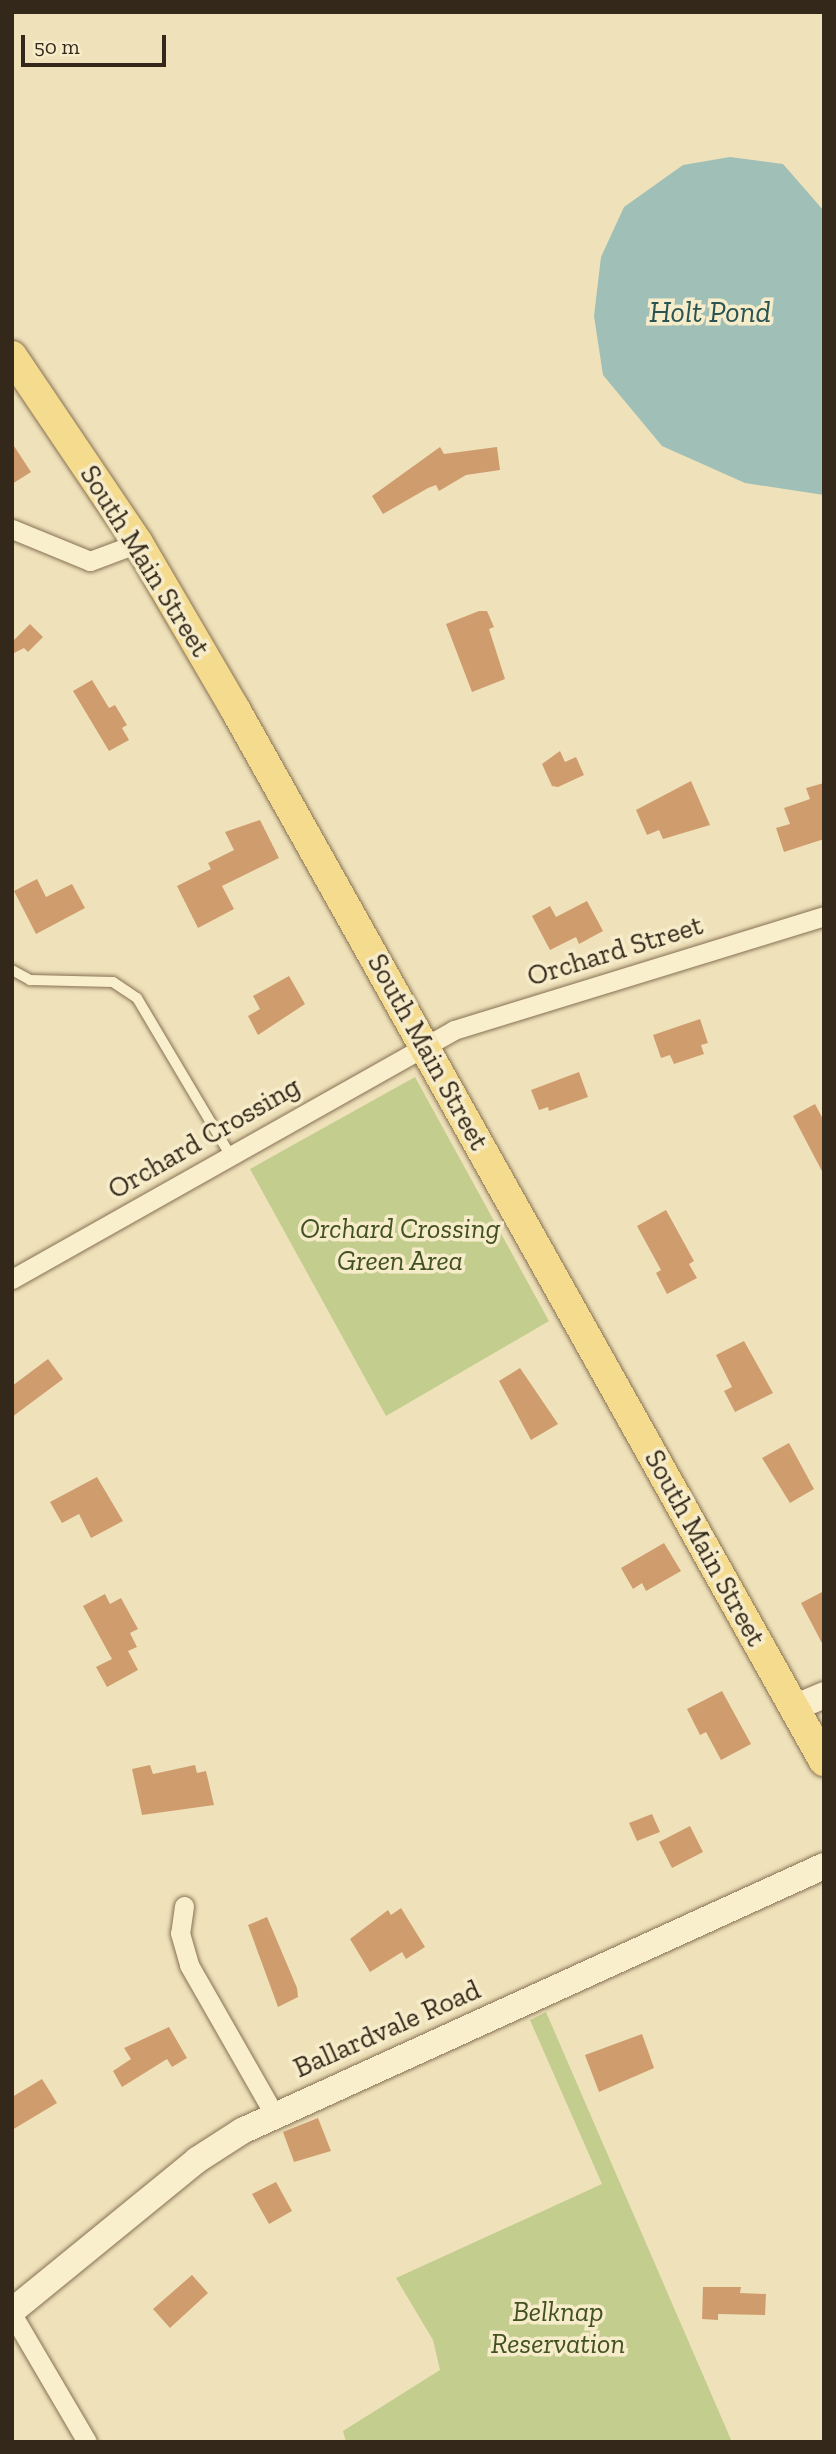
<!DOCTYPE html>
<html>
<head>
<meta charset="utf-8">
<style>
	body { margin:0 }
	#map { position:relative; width:836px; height:2454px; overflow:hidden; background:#efe2ba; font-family:"Zilla Slab",serif }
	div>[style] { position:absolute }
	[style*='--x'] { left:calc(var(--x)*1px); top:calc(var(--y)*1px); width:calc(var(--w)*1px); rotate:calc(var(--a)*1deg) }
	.green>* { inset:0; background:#c2cd8e }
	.water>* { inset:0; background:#9fbfb7 }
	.building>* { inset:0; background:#cf9c6e }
	.roads { filter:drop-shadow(0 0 2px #867154) drop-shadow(0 0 2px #867154) }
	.lane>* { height:10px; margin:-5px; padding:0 5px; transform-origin:5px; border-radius:5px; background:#faefcd }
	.street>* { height:19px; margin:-9.5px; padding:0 9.5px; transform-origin:9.5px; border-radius:9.5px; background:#faefcd }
	.secondary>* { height:26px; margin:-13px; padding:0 13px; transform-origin:13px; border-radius:13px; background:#faefcd }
	.primary>* { height:30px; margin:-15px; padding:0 15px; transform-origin:15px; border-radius:15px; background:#f5db8e }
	span { translate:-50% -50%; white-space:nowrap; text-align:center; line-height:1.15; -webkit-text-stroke:7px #f6ecca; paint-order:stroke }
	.street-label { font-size:28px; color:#34281a }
	.park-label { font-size:28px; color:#425120; font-style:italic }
	.water-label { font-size:30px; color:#285554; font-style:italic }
	.frame { position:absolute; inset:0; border:14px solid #34281a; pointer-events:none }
	.scale { position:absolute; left:21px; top:35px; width:145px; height:32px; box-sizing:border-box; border:4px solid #34281a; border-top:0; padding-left:9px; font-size:21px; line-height:24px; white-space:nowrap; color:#34281a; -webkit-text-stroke:5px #f6ecca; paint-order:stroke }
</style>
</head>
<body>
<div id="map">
	<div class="green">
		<div style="clip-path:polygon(415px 1077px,549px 1321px,386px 1416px,250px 1169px)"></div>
		<div style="clip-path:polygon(546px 2012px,732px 2442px,346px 2442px,343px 2431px,440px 2370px,433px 2340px,396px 2278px,602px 2184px,530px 2020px)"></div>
	</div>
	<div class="water">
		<div style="clip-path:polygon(730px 157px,783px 164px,824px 211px,824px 495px,745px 483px,662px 446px,603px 375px,594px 316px,601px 257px,624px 207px,683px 165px)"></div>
	</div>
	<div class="building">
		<div style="clip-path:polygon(12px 443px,31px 472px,12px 484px)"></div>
		<div style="clip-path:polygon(440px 447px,444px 454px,497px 447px,500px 470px,466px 475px,439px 491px,436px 485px,428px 488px,383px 514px,372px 496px)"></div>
		<div style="clip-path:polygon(479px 611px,487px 611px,494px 627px,489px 629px,505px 679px,472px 692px,446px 624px)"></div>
		<div style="clip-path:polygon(30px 624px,43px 637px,28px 652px,24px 648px,12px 654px,12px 642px)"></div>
		<div style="clip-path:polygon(92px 680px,109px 708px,115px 705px,127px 725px,122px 728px,129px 740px,109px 751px,73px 691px)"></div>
		<div style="clip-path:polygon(560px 751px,565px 762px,576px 757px,584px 775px,558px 787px,552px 786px,542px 764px)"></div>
		<div style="clip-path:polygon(691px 781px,710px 825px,663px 839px,659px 830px,647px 835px,636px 810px)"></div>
		<div style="clip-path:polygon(824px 783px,824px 839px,784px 852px,776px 828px,790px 824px,784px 808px,810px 799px,806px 788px)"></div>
		<div style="clip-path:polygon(260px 820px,279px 858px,222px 886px,234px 909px,198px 928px,177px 886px,211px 869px,208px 863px,234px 850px,225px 832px)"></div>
		<div style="clip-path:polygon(37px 879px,46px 897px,72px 884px,85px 908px,36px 934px,14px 891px)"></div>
		<div style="clip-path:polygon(587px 901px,603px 931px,579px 944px,576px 937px,550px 950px,532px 916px,550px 906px,556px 917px)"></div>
		<div style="clip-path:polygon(289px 976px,305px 1004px,258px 1035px,248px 1016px,260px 1009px,253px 996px)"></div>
		<div style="clip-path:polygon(700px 1019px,708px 1043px,701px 1045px,704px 1054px,674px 1064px,670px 1055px,661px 1058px,653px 1035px)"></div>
		<div style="clip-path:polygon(579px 1072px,588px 1097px,549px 1111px,548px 1107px,539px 1110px,531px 1090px)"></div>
		<div style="clip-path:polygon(815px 1104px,824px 1121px,824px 1175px,793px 1116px)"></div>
		<div style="clip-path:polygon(666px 1210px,694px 1261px,689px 1264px,697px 1278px,667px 1294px,656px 1273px,661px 1270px,637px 1226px)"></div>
		<div style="clip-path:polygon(744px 1341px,773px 1393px,735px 1412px,724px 1391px,732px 1387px,716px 1355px)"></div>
		<div style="clip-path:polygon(48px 1359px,63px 1379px,12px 1417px,12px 1386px)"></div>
		<div style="clip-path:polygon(520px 1368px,558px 1424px,531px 1440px,499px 1381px)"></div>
		<div style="clip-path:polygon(789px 1443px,814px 1489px,790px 1503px,762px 1458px)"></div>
		<div style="clip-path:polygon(97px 1477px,123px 1521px,91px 1538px,79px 1514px,62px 1523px,50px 1502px)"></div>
		<div style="clip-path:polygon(664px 1543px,681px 1571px,646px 1591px,642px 1583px,633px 1589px,621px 1568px)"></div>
		<div style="clip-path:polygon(824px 1591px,824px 1647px,801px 1603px)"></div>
		<div style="clip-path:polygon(105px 1594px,110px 1604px,121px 1598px,138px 1629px,130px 1633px,137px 1647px,128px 1651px,138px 1670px,107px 1687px,96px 1667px,112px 1659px,83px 1606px)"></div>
		<div style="clip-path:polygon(722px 1691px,751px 1744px,721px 1760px,706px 1732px,700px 1735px,687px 1709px)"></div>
		<div style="clip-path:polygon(150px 1765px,153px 1774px,195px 1765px,197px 1773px,206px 1771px,214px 1805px,142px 1815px,132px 1769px)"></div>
		<div style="clip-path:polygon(652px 1814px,660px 1832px,637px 1841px,629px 1823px)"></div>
		<div style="clip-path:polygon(690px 1826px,703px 1852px,672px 1868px,659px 1842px)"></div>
		<div style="clip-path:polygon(401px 1908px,425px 1947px,406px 1959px,402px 1952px,370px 1972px,350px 1939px,388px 1910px,391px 1915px)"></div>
		<div style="clip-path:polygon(267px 1917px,297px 1988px,298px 1997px,278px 2007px,248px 1925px)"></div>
		<div style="clip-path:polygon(169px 2027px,187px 2058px,172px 2067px,167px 2059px,122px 2087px,113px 2071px,131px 2059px,124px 2048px)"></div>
		<div style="clip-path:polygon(642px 2034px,654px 2068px,599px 2092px,585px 2055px)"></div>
		<div style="clip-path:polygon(42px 2079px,57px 2103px,12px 2130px,12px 2097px)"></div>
		<div style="clip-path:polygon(318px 2118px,331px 2151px,294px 2162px,283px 2132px)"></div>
		<div style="clip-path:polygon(276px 2182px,292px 2211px,269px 2224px,252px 2194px)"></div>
		<div style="clip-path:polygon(192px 2275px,208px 2293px,170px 2328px,153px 2309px)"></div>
		<div style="clip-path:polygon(703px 2287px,741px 2287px,740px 2293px,766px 2294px,765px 2315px,718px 2314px,718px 2320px,702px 2319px)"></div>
	</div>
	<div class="roads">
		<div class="lane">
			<div style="--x:12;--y:970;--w:21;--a:29"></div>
			<div style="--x:30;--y:980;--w:83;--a:1.4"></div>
			<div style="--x:113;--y:982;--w:29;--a:34"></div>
			<div style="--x:137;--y:998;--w:184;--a:59.3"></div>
		</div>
		<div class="street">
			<div style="--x:12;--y:529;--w:84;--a:22.3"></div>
			<div style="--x:90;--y:561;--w:51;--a:-20.6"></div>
			<div style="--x:12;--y:1279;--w:507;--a:-29.39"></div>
			<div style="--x:454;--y:1030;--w:387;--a:-17.1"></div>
			<div style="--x:184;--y:1906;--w:27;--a:98"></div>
			<div style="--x:180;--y:1933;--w:33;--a:74"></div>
			<div style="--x:189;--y:1965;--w:172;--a:60.3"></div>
			<div style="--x:12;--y:2314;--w:148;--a:59.6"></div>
		</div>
		<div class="secondary">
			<div style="--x:794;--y:1708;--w:33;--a:-23"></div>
			<div style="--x:12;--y:2311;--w:239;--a:-39.2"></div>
			<div style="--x:197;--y:2160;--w:54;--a:-32.8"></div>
			<div style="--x:242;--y:2131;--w:639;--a:-24.48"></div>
		</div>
		<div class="primary">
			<div style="--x:12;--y:356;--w:225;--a:56"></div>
			<div style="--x:138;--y:543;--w:192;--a:59.7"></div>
			<div style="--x:235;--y:709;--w:1206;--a:60.76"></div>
		</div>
	</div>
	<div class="street-label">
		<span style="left:145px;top:561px;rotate:58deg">South Main Street</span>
		<span style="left:615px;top:951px;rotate:-17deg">Orchard Street</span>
		<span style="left:428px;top:1052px;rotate:61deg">South Main Street</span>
		<span style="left:204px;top:1138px;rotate:-30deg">Orchard Crossing</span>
		<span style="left:705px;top:1548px;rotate:61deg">South Main Street</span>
		<span style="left:387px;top:2029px;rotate:-24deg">Ballardvale Road</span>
	</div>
	<div class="park-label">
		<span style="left:400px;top:1245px">Orchard Crossing<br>Green Area</span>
		<span style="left:558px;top:2328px">Belknap<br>Reservation</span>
	</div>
	<div class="water-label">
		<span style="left:710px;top:312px">Holt Pond</span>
	</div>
	<div class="frame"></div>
	<div class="scale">50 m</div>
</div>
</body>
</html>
